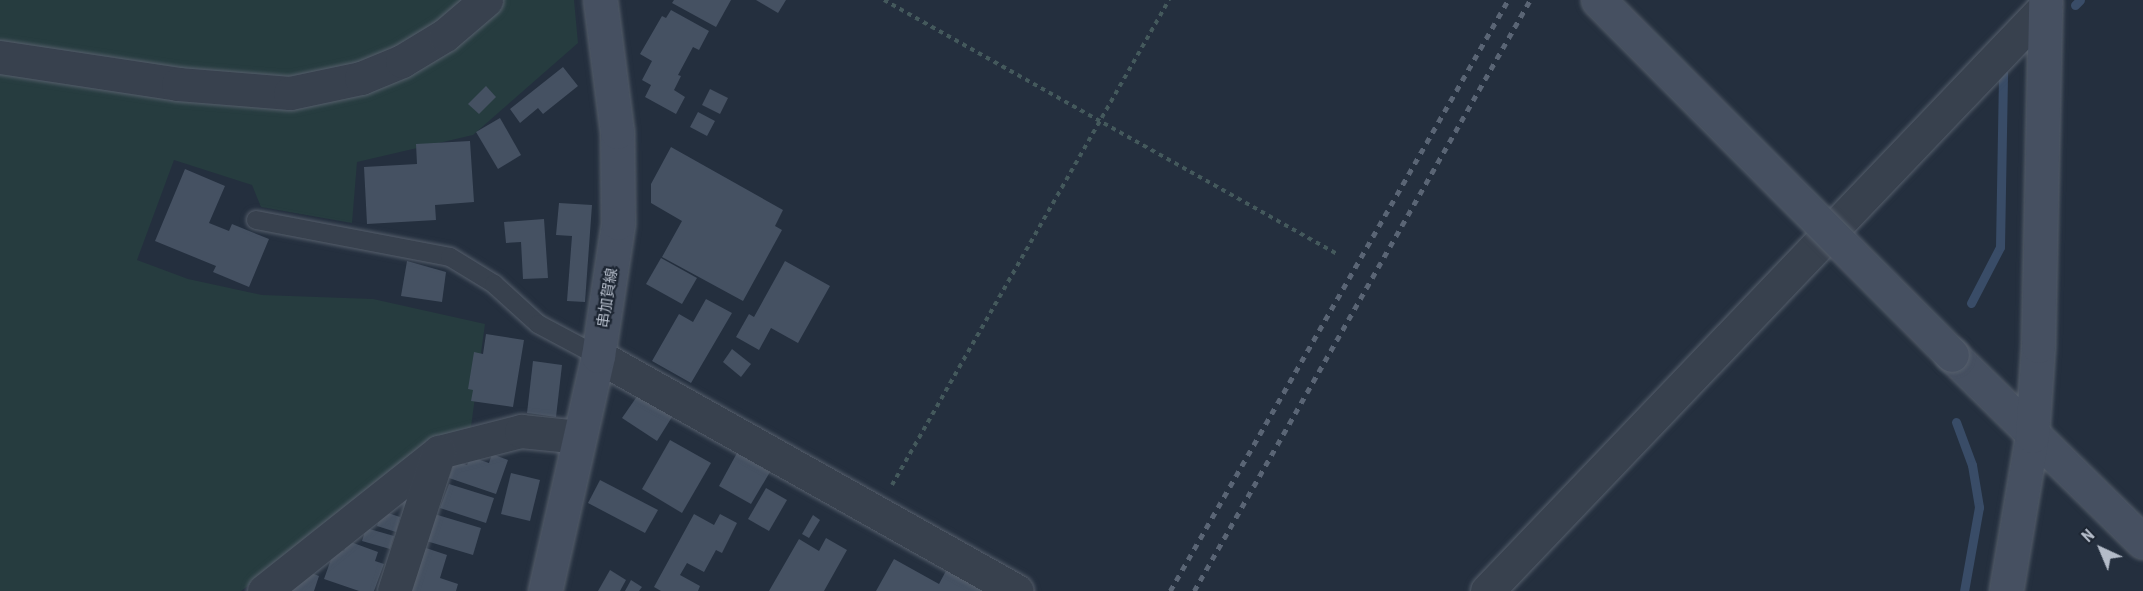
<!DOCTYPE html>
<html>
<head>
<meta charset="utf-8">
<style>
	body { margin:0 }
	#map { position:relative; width:2143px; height:591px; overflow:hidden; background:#242f3e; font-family:"Roboto Condensed","Noto Sans JP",sans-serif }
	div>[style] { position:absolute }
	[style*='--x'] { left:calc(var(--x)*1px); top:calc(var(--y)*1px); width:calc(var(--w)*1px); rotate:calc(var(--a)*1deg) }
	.green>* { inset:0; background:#263c3f }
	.stream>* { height:9px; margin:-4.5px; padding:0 4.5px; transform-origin:4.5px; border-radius:4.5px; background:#394c67 }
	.building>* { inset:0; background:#455162 }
	.path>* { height:4px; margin-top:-2px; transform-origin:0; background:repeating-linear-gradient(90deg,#44595c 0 4.5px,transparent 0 9px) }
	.roads { filter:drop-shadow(0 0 2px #565f6c) drop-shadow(0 0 2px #565f6c) }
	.lane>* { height:18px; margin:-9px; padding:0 9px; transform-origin:9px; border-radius:9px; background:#38414e }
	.street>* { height:33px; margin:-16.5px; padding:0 16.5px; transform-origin:16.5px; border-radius:16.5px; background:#38414e }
	.secondary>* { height:33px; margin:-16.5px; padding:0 16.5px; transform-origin:16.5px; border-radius:16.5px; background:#465061 }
	.rail>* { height:4.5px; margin-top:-2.25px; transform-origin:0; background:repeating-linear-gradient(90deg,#5a6575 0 6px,transparent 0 12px) }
	.bridges { filter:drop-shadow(0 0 2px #565f6c) drop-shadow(0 0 2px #565f6c) }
	.secondary-bridge>* { height:33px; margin:-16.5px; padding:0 16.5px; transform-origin:16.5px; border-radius:16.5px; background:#465061 }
	span { translate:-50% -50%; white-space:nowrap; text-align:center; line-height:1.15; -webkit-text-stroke:4.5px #1d2633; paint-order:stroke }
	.street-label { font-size:15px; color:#b4bcc9 }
	.north { position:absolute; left:2071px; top:519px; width:60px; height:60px; -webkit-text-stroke:4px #1d2633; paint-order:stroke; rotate:316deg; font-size:16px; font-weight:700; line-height:24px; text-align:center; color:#b4bcc9 }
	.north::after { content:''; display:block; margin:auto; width:21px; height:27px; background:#b4bcc9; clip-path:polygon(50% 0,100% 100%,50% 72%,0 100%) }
</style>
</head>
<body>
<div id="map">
	<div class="green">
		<div style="clip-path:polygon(0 0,574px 0,578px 43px,473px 135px,357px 162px,352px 223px,261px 207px,252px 185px,174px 160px,137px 260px,188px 279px,262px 295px,373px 299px,485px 324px,470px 434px,310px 540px,241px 591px,0 591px)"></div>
	</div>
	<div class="stream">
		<div style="--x:2075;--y:5;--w:7;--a:-45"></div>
		<div style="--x:1971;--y:303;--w:63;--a:-62.6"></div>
		<div style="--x:2000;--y:247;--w:174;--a:-89"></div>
		<div style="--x:1956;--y:422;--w:46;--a:69.6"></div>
		<div style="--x:1972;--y:465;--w:43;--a:80.5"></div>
		<div style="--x:1979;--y:507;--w:85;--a:100.1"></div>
	</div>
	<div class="building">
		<div style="clip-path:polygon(674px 0,731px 0,716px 27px,672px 3px)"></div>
		<div style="clip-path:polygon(756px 0,786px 0,778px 13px)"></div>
		<div style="clip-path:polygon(671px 10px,709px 31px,699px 50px,693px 47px,678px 75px,681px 76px,674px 90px,685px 97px,676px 114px,645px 97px,651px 85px,642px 80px,652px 61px,640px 54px,662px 16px,666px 18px)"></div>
		<div style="clip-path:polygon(563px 67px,578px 86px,543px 114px,538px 108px,520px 123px,510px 109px)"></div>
		<div style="clip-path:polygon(486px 86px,496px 97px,479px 114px,468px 104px)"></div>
		<div style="clip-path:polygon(710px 89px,728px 98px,720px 114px,702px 105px)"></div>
		<div style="clip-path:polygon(698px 112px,715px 121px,707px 136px,690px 127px)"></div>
		<div style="clip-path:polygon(500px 118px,521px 155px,498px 169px,476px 132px)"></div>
		<div style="clip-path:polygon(470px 141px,474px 202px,435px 205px,436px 220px,367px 224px,364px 167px,417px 164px,416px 144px)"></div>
		<div style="clip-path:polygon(671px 147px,783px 210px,775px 226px,782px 230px,743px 301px,662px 257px,682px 221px,651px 203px,651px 184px)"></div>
		<div style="clip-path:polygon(185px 169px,225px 186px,209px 223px,229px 231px,232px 224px,269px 239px,249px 287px,213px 272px,216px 266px,155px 241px)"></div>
		<div style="clip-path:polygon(559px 203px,592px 205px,585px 302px,567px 301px,572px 236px,556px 235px)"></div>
		<div style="clip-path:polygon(544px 219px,548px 278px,523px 279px,521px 242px,506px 243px,504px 222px)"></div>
		<div style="clip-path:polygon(661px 258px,697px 278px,682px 304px,646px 284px)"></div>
		<div style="clip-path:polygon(407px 261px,446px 272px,442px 302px,401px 296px)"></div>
		<div style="clip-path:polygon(785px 261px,830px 286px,798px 343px,771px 328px,759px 350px,736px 337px,749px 314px,754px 317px)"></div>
		<div style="clip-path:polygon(706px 299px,732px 313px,691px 383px,652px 361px,679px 314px,693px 322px)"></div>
		<div style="clip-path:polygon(486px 334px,524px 340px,513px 407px,471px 401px,473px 390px,468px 389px,474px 352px,483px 354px)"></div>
		<div style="clip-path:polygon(732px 349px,751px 364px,741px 377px,723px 362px)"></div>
		<div style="clip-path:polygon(533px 361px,562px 365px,556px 417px,527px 413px)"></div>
		<div style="clip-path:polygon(638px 395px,672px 417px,657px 441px,622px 418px)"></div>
		<div style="clip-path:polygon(670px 440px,711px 463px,682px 513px,642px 489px)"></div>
		<div style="clip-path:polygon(737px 453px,770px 472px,751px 504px,719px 486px)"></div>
		<div style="clip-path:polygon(492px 454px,508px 460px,496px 494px,449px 478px,455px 461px,467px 465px,471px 457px,489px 463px)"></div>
		<div style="clip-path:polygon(511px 473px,540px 480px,530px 521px,501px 514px)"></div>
		<div style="clip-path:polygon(600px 480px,658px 510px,645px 533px,588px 503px)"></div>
		<div style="clip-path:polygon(449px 484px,494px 498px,486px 523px,440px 508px)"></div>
		<div style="clip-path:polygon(766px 488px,787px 500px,769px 531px,748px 519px)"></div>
		<div style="clip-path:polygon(382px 511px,400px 517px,396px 532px,377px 526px)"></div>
		<div style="clip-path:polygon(431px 513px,481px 528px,473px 555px,423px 540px)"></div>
		<div style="clip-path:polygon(694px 514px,714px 525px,720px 514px,737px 523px,722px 553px,716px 550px,704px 572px,687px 563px,680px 575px,700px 586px,698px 591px,661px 591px,654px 587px)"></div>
		<div style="clip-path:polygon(813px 515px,820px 520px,809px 538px,802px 534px)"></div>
		<div style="clip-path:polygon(366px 528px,394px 536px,390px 549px,362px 541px)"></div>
		<div style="clip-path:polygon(826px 538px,847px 550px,824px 591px,769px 591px,799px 539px,819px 551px)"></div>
		<div style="clip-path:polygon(348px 541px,378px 552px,375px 561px,384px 564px,374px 591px,359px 591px,324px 579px,335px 548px,344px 551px)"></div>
		<div style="clip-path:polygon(423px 547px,447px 555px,440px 578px,458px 584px,456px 591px,409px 591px)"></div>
		<div style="clip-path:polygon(894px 559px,939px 584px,947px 569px,985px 591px,876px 591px)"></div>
		<div style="clip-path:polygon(610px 570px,626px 580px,620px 591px,598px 591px)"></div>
		<div style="clip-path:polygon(309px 572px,319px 576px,314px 591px,291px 591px)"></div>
		<div style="clip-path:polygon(631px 580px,642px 587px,639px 591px,625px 591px)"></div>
	</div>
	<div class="path">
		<div style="--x:884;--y:0;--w:519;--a:29.28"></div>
		<div style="--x:892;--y:485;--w:559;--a:-60.27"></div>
	</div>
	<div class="roads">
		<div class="lane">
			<div style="--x:256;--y:220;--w:197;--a:10.8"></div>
			<div style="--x:450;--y:257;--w:52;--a:31.5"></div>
			<div style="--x:494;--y:284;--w:59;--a:42.3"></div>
			<div style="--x:538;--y:324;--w:68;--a:28.1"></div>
		</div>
		<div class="street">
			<div style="--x:0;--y:57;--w:180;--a:8.6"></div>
			<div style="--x:178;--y:84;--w:112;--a:4.6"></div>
			<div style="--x:290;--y:93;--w:73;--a:-11.9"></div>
			<div style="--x:361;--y:78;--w:44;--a:-22.5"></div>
			<div style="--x:402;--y:61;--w:50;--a:-31.2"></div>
			<div style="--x:445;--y:35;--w:54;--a:-40.5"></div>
			<div style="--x:598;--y:356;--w:480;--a:29.3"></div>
			<div style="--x:264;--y:591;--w:223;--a:-38.5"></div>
			<div style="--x:439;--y:452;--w:85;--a:-14.4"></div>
			<div style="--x:521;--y:431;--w:58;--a:5.9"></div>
			<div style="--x:394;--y:591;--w:146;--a:-72.1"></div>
			<div style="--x:1487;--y:591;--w:808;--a:-46.3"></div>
		</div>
		<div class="secondary">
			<div style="--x:1952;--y:355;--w:267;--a:44.4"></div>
			<div style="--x:545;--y:591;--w:241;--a:-77.3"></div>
			<div style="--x:598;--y:356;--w:134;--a:-81.4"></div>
			<div style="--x:618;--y:223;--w:91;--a:-90.6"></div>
			<div style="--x:617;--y:132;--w:133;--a:-97.3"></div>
			<div style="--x:2006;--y:591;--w:157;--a:-80.5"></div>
			<div style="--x:2032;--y:436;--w:90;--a:-86.2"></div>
			<div style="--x:2038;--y:346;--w:346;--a:-88.8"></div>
		</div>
	</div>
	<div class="rail">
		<div style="--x:1170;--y:591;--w:681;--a:-60.23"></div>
		<div style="--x:1194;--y:591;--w:680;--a:-60.38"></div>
	</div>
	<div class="bridges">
		<div class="secondary-bridge">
			<div style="--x:1598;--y:0;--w:501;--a:45.08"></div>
		</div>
	</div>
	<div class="street-label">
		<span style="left:608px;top:298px;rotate:-81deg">串加賀線</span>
	</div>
	<div class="north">N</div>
</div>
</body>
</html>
